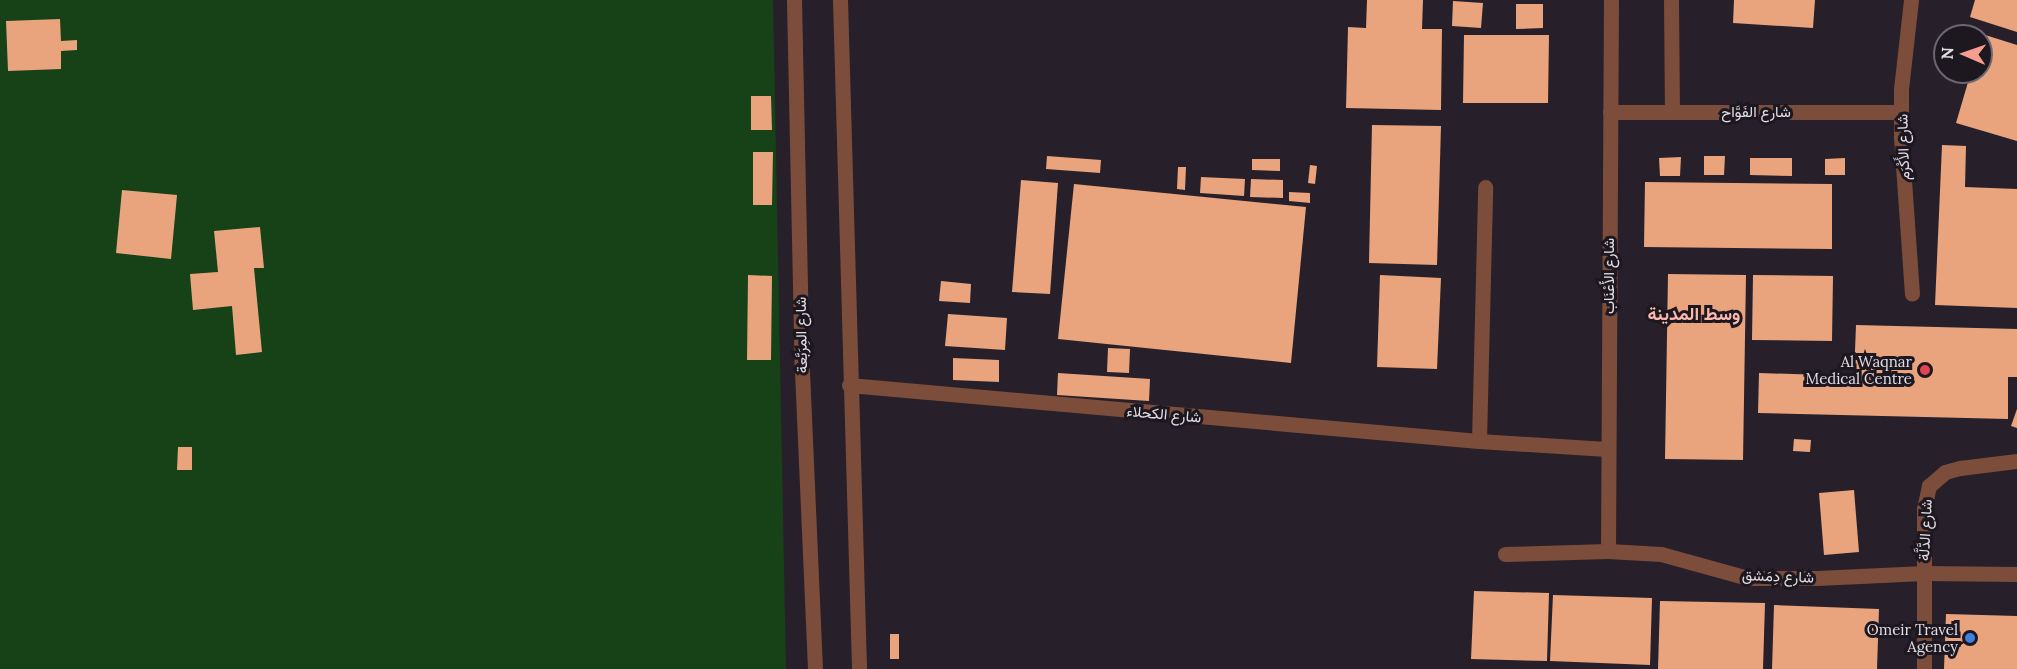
<!DOCTYPE html>
<html>
<head>
<meta charset="utf-8">
<style>
	body { margin:0 }
	#map { position:relative; width:2017px; height:669px; overflow:hidden; background:#27202a; font-family:Lora,Vazirmatn,serif }
	div>[style] { position:absolute }
	[style*='--x'] { left:calc(var(--x)*1px); top:calc(var(--y)*1px); width:calc(var(--w)*1px); rotate:calc(var(--a)*1deg) }
	.green>* { inset:0; background:#174117 }
	.building>* { inset:0; background:#e9a47d }
	.minor>* { height:15px; margin:-7.5px; padding:0 7.5px; transform-origin:7.5px; border-radius:7.5px; background:#7c4d3a }
	.dots>* { width:16px; height:16px; translate:-50% -50%; box-sizing:border-box; border:3px solid #1d1720; border-radius:50% }
	span { translate:-50% -50%; white-space:nowrap; text-align:center; line-height:1.15; -webkit-text-stroke:6px #1d1720; paint-order:stroke }
	.street-label { font-size:15px; color:#e2dee5 }
	.poi-label { font-size:15px; color:#e2dee5 }
	.right { translate:-100% -50%; text-align:right }
	.quarter-label { font-size:18px; color:#fbb8ad; font-weight:700 }
	.north { position:absolute; left:1933px; top:24px; width:60px; height:60px; box-sizing:border-box; background:#1d1720; border:2px solid #6c676f; border-radius:50%; rotate:272deg; font-size:16px; font-weight:700; line-height:24px; text-align:center; color:#e2dee5 }
	.north::after { content:''; display:block; margin:auto; width:21px; height:27px; background:#f59d8f; clip-path:polygon(50% 0,100% 100%,50% 72%,0 100%) }
</style>
</head>
<body>
<div id="map">
	<div class="green">
		<div style="clip-path:polygon(0 0,773px 0,786px 669px,0 669px)"></div>
	</div>
	<div class="building">
		<div style="clip-path:polygon(1367px 0,1423px 0,1422px 29px,1442px 29px,1441px 110px,1346px 108px,1348px 27px,1366px 28px)"></div>
		<div style="clip-path:polygon(1734px 0,1815px 0,1813px 28px,1733px 23px)"></div>
		<div style="clip-path:polygon(1975px 0,2017px 0,2017px 32px,1970px 17px)"></div>
		<div style="clip-path:polygon(1453px 1px,1483px 3px,1481px 28px,1452px 26px)"></div>
		<div style="clip-path:polygon(1516px 4px,1543px 4px,1543px 28px,1516px 29px)"></div>
		<div style="clip-path:polygon(60px 19px,61px 41px,77px 40px,77px 50px,61px 51px,61px 69px,8px 71px,6px 21px)"></div>
		<div style="clip-path:polygon(1982px 34px,2017px 45px,2017px 141px,1956px 123px,1971px 72px,1981px 72px)"></div>
		<div style="clip-path:polygon(1464px 35px,1549px 35px,1548px 103px,1463px 103px)"></div>
		<div style="clip-path:polygon(751px 96px,771px 96px,772px 130px,751px 130px)"></div>
		<div style="clip-path:polygon(1372px 125px,1441px 126px,1437px 265px,1369px 263px)"></div>
		<div style="clip-path:polygon(1942px 145px,1966px 146px,1965px 187px,2017px 189px,2017px 308px,1935px 305px)"></div>
		<div style="clip-path:polygon(753px 152px,773px 152px,772px 205px,753px 205px)"></div>
		<div style="clip-path:polygon(1047px 156px,1101px 160px,1100px 173px,1046px 169px)"></div>
		<div style="clip-path:polygon(1704px 156px,1725px 156px,1724px 175px,1704px 175px)"></div>
		<div style="clip-path:polygon(1681px 157px,1680px 176px,1660px 176px,1659px 158px)"></div>
		<div style="clip-path:polygon(1750px 158px,1792px 158px,1792px 176px,1750px 175px)"></div>
		<div style="clip-path:polygon(1845px 158px,1845px 175px,1825px 175px,1825px 159px)"></div>
		<div style="clip-path:polygon(1252px 159px,1280px 159px,1280px 171px,1252px 170px)"></div>
		<div style="clip-path:polygon(1310px 165px,1317px 166px,1315px 184px,1308px 183px)"></div>
		<div style="clip-path:polygon(1178px 167px,1186px 167px,1185px 190px,1177px 189px)"></div>
		<div style="clip-path:polygon(1201px 177px,1245px 179px,1244px 196px,1200px 193px)"></div>
		<div style="clip-path:polygon(1251px 179px,1283px 180px,1283px 198px,1250px 197px)"></div>
		<div style="clip-path:polygon(1021px 180px,1058px 183px,1050px 294px,1012px 292px)"></div>
		<div style="clip-path:polygon(1645px 182px,1832px 184px,1832px 249px,1644px 247px)"></div>
		<div style="clip-path:polygon(1074px 184px,1306px 207px,1291px 363px,1058px 339px)"></div>
		<div style="clip-path:polygon(122px 190px,177px 195px,171px 259px,116px 253px)"></div>
		<div style="clip-path:polygon(1289px 192px,1310px 193px,1310px 203px,1289px 201px)"></div>
		<div style="clip-path:polygon(260px 227px,264px 268px,254px 268px,262px 352px,236px 355px,232px 306px,193px 310px,190px 274px,218px 272px,214px 231px)"></div>
		<div style="clip-path:polygon(1668px 274px,1746px 275px,1743px 460px,1665px 459px)"></div>
		<div style="clip-path:polygon(748px 275px,772px 276px,771px 360px,747px 360px)"></div>
		<div style="clip-path:polygon(1380px 275px,1441px 278px,1437px 369px,1377px 367px)"></div>
		<div style="clip-path:polygon(1753px 275px,1833px 276px,1832px 341px,1752px 340px)"></div>
		<div style="clip-path:polygon(941px 281px,971px 284px,970px 303px,939px 301px)"></div>
		<div style="clip-path:polygon(948px 314px,1007px 318px,1005px 350px,945px 346px)"></div>
		<div style="clip-path:polygon(1856px 325px,2017px 329px,2017px 377px,2008px 377px,2008px 419px,1758px 413px,1759px 373px,1854px 376px)"></div>
		<div style="clip-path:polygon(1108px 348px,1130px 349px,1129px 373px,1107px 372px)"></div>
		<div style="clip-path:polygon(953px 358px,999px 360px,999px 382px,953px 380px)"></div>
		<div style="clip-path:polygon(1058px 373px,1150px 379px,1149px 401px,1057px 395px)"></div>
		<div style="clip-path:polygon(2017px 409px,2017px 428px,2011px 426px)"></div>
		<div style="clip-path:polygon(1794px 439px,1811px 440px,1810px 452px,1793px 451px)"></div>
		<div style="clip-path:polygon(178px 447px,192px 447px,192px 470px,177px 470px)"></div>
		<div style="clip-path:polygon(1854px 490px,1859px 552px,1824px 555px,1819px 493px)"></div>
		<div style="clip-path:polygon(1474px 591px,1549px 593px,1547px 661px,1471px 659px)"></div>
		<div style="clip-path:polygon(1553px 595px,1652px 598px,1650px 665px,1550px 661px)"></div>
		<div style="clip-path:polygon(1660px 601px,1765px 603px,1763px 669px,1658px 669px)"></div>
		<div style="clip-path:polygon(1774px 605px,1879px 609px,1877px 669px,1772px 669px)"></div>
		<div style="clip-path:polygon(1946px 614px,2017px 616px,2017px 669px,1944px 669px)"></div>
		<div style="clip-path:polygon(890px 634px,899px 634px,899px 659px,890px 659px)"></div>
	</div>
	<div class="minor">
		<div style="--x:794;--y:0;--w:371;--a:88.8"></div>
		<div style="--x:802;--y:371;--w:298;--a:87.5"></div>
		<div style="--x:840;--y:0;--w:669;--a:88.37"></div>
		<div style="--x:1671;--y:0;--w:112;--a:89.5"></div>
		<div style="--x:1911;--y:0;--w:90;--a:96.4"></div>
		<div style="--x:1901;--y:89;--w:48;--a:90"></div>
		<div style="--x:1901;--y:137;--w:157;--a:86"></div>
		<div style="--x:1610;--y:112;--w:291;--a:0"></div>
		<div style="--x:849;--y:385;--w:632;--a:5.08"></div>
		<div style="--x:1479;--y:441;--w:128;--a:3.6"></div>
		<div style="--x:1479;--y:441;--w:254;--a:-88.6"></div>
		<div style="--x:1608;--y:551;--w:551;--a:-89.69"></div>
		<div style="--x:1505;--y:554;--w:103;--a:-1.7"></div>
		<div style="--x:1608;--y:551;--w:53;--a:3.2"></div>
		<div style="--x:1661;--y:554;--w:90;--a:15.4"></div>
		<div style="--x:1748;--y:578;--w:69;--a:0"></div>
		<div style="--x:1817;--y:578;--w:107;--a:-2.7"></div>
		<div style="--x:1924;--y:573;--w:93;--a:0.6"></div>
		<div style="--x:1924;--y:669;--w:160;--a:-90"></div>
		<div style="--x:1924;--y:509;--w:24;--a:-78"></div>
		<div style="--x:1929;--y:486;--w:21;--a:-41"></div>
		<div style="--x:1945;--y:472;--w:16;--a:-15"></div>
		<div style="--x:1960;--y:468;--w:57;--a:-7"></div>
	</div>
	<div class="dots">
		<div style="left:1925px;top:370px;background:#e0444e"></div>
		<div style="left:1970px;top:638px;background:#3f7fe0"></div>
	</div>
	<div class="street-label">
		<span style="left:1756px;top:112px">شارع الفَوَّاح</span>
		<span style="left:1903px;top:147px;rotate:-92deg">شارع الأَكْرَم</span>
		<span style="left:1609px;top:276px;rotate:-90deg">شارع الأَعْنَاب</span>
		<span style="left:801px;top:335px;rotate:-91deg">شارع المِرَبَّعة</span>
		<span style="left:1164px;top:414px;rotate:5deg">شارع الكحلاء</span>
		<span style="left:1925px;top:530px;rotate:-87deg">شارع الدَّلَّة</span>
		<span style="left:1778px;top:576px;rotate:2deg">شارع دِمَشق</span>
	</div>
	<div class="poi-label">
		<span class="right" style="left:1912px;top:370px">Al Waqnar<br>Medical Centre</span>
		<span class="right" style="left:1958px;top:638px">Omeir Travel<br>Agency</span>
	</div>
	<div class="quarter-label">
		<span style="left:1694px;top:314px">وسط المدينة</span>
	</div>
	<div class="north">N</div>
</div>
</body>
</html>
